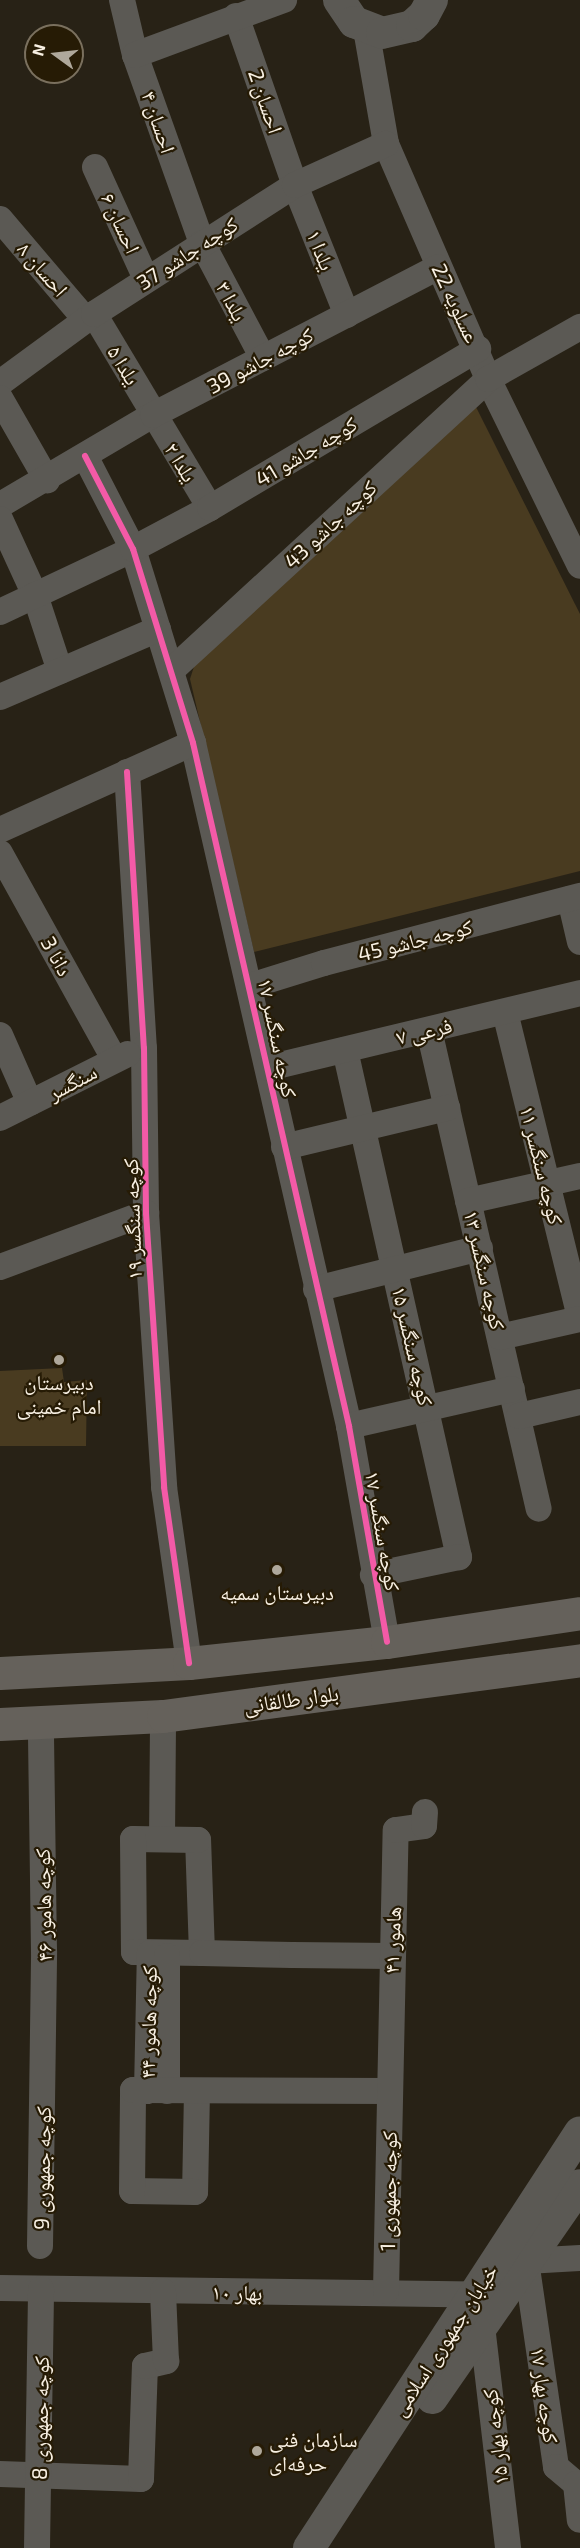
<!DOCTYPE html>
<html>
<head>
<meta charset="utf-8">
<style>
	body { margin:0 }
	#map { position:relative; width:580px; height:2548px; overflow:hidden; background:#282216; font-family:"Exo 2","Noto Naskh Arabic",sans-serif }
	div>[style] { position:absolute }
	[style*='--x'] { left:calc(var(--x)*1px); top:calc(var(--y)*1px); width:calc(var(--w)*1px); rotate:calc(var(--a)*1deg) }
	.green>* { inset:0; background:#493b20 }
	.minor>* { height:26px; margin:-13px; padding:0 13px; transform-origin:13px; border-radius:13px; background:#5b5954 }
	.tertiary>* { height:32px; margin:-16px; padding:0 16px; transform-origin:16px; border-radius:16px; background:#5b5954 }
	.primary>* { height:33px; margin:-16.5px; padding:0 16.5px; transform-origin:16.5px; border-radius:16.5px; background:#65615b }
	.cycleway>* { height:6px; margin:-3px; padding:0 3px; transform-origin:3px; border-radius:3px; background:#f35aa7 }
	.dots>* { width:16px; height:16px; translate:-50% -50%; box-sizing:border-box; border:3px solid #261b05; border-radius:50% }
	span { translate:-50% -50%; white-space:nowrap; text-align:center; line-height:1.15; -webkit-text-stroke:4.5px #261b05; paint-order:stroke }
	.street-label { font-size:21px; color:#f8f0e3 }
	.poi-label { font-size:21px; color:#f8f0e3 }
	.left { translate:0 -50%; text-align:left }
	.north { position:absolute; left:24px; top:24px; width:60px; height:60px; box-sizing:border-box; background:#261b05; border:2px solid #7a705e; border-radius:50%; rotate:285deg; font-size:16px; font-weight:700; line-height:24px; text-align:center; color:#f8f0e3 }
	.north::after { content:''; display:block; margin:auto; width:21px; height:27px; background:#afa89b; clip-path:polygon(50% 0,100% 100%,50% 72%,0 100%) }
</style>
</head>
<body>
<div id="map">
	<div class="green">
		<div style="clip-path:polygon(476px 407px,580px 614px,580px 871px,254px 952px,190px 679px,200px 648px)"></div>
		<div style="clip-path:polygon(62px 1368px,64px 1382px,87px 1380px,86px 1446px,0 1446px,0 1371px)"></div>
	</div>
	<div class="minor">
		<div style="--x:122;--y:0;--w:57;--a:76.7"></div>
		<div style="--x:135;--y:55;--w:200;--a:70.4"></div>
		<div style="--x:202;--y:243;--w:130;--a:62.1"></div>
		<div style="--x:236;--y:16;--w:179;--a:70.8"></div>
		<div style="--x:295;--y:185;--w:140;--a:68.2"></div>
		<div style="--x:366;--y:29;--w:117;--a:80.1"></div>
		<div style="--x:386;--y:144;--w:256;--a:66.5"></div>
		<div style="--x:488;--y:379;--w:208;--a:63.8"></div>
		<div style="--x:135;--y:55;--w:159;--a:-20.3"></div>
		<div style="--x:95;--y:167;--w:123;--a:65.5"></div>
		<div style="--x:0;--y:219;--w:133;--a:49.6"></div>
		<div style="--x:94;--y:314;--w:226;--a:59.1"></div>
		<div style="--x:0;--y:383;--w:117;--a:-36.3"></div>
		<div style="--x:94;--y:314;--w:239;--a:-32.7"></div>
		<div style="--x:295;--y:185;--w:100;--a:-24.3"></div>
		<div style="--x:0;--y:398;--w:95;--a:60.2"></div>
		<div style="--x:85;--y:456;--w:105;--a:62.7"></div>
		<div style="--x:133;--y:549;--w:203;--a:72.8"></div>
		<div style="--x:193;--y:743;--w:701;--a:77.13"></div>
		<div style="--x:349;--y:1426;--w:219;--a:80"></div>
		<div style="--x:0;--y:505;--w:178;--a:-30.5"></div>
		<div style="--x:153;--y:415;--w:321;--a:-27.4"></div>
		<div style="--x:0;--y:519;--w:84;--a:65.3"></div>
		<div style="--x:35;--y:595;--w:80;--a:71.8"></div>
		<div style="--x:0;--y:612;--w:147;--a:-25.3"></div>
		<div style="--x:133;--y:549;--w:87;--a:-28"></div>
		<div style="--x:210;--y:508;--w:312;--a:-30.7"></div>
		<div style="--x:172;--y:670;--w:430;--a:-42.6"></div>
		<div style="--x:488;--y:379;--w:106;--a:-29.5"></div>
		<div style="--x:0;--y:697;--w:172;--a:-23.3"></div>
		<div style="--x:127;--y:772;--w:277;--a:86.5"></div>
		<div style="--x:144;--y:1048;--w:165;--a:89.3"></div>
		<div style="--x:146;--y:1213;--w:275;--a:86.2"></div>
		<div style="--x:164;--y:1487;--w:178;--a:81.9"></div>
		<div style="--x:0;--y:830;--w:212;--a:-24.3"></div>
		<div style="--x:0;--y:853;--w:235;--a:61"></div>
		<div style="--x:570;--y:899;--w:44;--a:76.9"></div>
		<div style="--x:250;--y:986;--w:77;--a:-17.3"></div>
		<div style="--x:324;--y:963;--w:265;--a:-14.7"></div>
		<div style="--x:505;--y:1012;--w:314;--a:76.2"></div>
		<div style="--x:429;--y:1030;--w:491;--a:77.1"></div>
		<div style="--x:0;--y:1035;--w:74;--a:66.2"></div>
		<div style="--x:345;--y:1050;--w:520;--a:77.33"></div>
		<div style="--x:459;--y:1557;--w:88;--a:168.2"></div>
		<div style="--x:268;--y:1068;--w:321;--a:-13.5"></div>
		<div style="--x:0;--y:1118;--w:143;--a:-26.6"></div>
		<div style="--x:284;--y:1147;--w:168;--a:-13.5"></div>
		<div style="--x:468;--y:1201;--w:115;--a:-12.6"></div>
		<div style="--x:0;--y:1267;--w:156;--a:-20.3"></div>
		<div style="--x:316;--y:1289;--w:169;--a:-14"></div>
		<div style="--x:500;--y:1337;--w:82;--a:-12.7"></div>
		<div style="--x:519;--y:1416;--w:63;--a:-12.9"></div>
		<div style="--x:349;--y:1426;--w:167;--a:-12.8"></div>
		<div style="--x:162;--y:1839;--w:123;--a:-89.5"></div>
		<div style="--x:202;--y:1953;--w:113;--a:-92"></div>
		<div style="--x:198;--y:1840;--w:65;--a:-179.1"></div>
		<div style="--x:133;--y:1839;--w:113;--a:89.5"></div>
		<div style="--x:134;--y:1952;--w:68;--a:0.8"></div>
		<div style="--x:202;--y:1953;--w:90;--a:1.3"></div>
		<div style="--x:292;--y:1955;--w:100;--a:0.6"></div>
		<div style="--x:147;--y:2091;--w:138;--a:-88.8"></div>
		<div style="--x:167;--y:2091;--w:135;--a:-90"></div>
		<div style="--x:197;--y:2091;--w:101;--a:91.1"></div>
		<div style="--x:195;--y:2192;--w:63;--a:-179.1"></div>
		<div style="--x:132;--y:2191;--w:101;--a:-89.4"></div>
		<div style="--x:133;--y:2090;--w:256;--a:0.2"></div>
		<div style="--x:40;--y:2246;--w:295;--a:-89.2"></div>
		<div style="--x:44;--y:1951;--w:229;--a:-90.8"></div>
		<div style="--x:580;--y:2258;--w:54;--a:176.8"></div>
		<div style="--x:526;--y:2261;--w:208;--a:81.7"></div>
		<div style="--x:556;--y:2467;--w:26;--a:40"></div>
		<div style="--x:576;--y:2484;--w:36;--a:84"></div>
		<div style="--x:0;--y:2288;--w:474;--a:0.8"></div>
		<div style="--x:386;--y:2291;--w:461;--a:-88.8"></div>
		<div style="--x:396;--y:1830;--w:28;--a:-8"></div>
		<div style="--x:424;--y:1826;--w:14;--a:-86"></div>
		<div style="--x:482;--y:2326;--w:224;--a:83.3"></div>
		<div style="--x:0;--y:2474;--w:141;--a:2"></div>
		<div style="--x:141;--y:2479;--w:113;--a:-88"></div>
		<div style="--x:145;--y:2366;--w:22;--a:-13"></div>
		<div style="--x:166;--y:2361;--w:70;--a:-92.5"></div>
		<div style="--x:37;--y:2548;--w:259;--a:-89.1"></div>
	</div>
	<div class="tertiary">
		<div style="--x:339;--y:0;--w:27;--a:56"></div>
		<div style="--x:354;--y:22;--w:30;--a:21"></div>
		<div style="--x:382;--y:33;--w:31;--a:-13"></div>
		<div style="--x:412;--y:26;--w:16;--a:-43"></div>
		<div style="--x:424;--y:15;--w:17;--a:-62"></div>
		<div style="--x:432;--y:2398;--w:259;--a:-55.2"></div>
		<div style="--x:309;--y:2548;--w:496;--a:-56.9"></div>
	</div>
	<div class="primary">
		<div style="--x:0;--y:1673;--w:189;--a:-3"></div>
		<div style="--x:189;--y:1663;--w:199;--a:-6.1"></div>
		<div style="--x:387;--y:1642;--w:195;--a:-8.5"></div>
		<div style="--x:0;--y:1724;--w:163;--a:-2.8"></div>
		<div style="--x:163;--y:1716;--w:421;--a:-7.6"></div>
	</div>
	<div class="cycleway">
		<div style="--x:85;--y:456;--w:105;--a:62.7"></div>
		<div style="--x:133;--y:549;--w:203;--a:72.8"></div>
		<div style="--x:193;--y:743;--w:701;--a:77.13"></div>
		<div style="--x:349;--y:1426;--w:219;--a:80"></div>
		<div style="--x:127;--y:772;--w:277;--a:86.5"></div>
		<div style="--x:144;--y:1048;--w:165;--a:89.3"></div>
		<div style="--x:146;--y:1213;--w:275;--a:86.2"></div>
		<div style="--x:164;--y:1487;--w:178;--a:81.9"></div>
	</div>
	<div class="dots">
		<div style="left:59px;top:1360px;background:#afa89b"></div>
		<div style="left:277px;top:1570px;background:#afa89b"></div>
		<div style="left:257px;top:2451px;background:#afa89b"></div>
	</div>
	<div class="street-label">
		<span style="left:266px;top:101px;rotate:71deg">احسان 2</span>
		<span style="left:159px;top:122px;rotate:71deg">احسان ۴</span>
		<span style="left:121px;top:223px;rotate:65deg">احسان ۶</span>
		<span style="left:321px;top:250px;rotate:68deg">یلدا ۱</span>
		<span style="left:187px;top:253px;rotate:-33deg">کوچه جاشو 37</span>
		<span style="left:43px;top:269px;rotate:49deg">احسان ۸</span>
		<span style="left:232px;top:301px;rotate:62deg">یلدا ۳</span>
		<span style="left:456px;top:303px;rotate:65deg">عسلویه 22</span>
		<span style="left:260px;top:360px;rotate:-28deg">کوچه جاشو 39</span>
		<span style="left:124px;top:365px;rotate:59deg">یلدا ۵</span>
		<span style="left:306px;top:451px;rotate:-31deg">کوچه جاشو 41</span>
		<span style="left:181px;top:462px;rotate:59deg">یلدا ۲</span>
		<span style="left:330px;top:524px;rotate:-43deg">کوچه جاشو 43</span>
		<span style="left:415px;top:940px;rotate:-14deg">کوچه جاشو 45</span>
		<span style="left:57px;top:956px;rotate:61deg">دانا 3</span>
		<span style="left:424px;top:1031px;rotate:-13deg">فرعی ۷</span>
		<span style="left:278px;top:1038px;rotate:78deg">کوچه سنگسر ۱۷</span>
		<span style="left:72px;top:1082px;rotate:-28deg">سنگسر</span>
		<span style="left:542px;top:1165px;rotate:76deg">کوچه سنگسر ۱۱</span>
		<span style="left:132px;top:1219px;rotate:-92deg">کوچه سنگسر ۱۹</span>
		<span style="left:485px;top:1270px;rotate:77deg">کوچه سنگسر ۱۳</span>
		<span style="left:413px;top:1346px;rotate:77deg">کوچه سنگسر ۱۵</span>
		<span style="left:383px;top:1531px;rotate:80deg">کوچه سنگسر ۱۷</span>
		<span style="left:291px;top:1699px;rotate:-8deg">بلوار طالقانی</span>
		<span style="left:43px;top:1905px;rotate:-91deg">کوچه هامور ۴۶</span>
		<span style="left:392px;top:1940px;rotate:-88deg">هامور ۴۱</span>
		<span style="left:148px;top:2022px;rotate:-89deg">کوچه هامور ۴۴</span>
		<span style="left:42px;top:2168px;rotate:-89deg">کوچه جمهوری 9</span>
		<span style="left:388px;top:2191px;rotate:-89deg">کوچه جمهوری 1</span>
		<span style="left:237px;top:2292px;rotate:1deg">بهار ۱۰</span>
		<span style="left:444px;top:2340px;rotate:-57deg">خیابان جمهوری اسلامی</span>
		<span style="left:545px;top:2395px;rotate:82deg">کوچه بهار ۱۷</span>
		<span style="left:40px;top:2418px;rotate:-89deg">کوچه جمهوری 8</span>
		<span style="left:495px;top:2437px;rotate:-97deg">کوچه بهار ۱۵</span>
	</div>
	<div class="poi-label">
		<span style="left:59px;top:1394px">دبیرستان<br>امام خمینی</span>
		<span style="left:277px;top:1592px">دبیرستان سمیه</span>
		<span class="left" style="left:269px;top:2451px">سازمان فنی<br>حرفه‌ای</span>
	</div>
	<div class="north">N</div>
</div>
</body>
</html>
